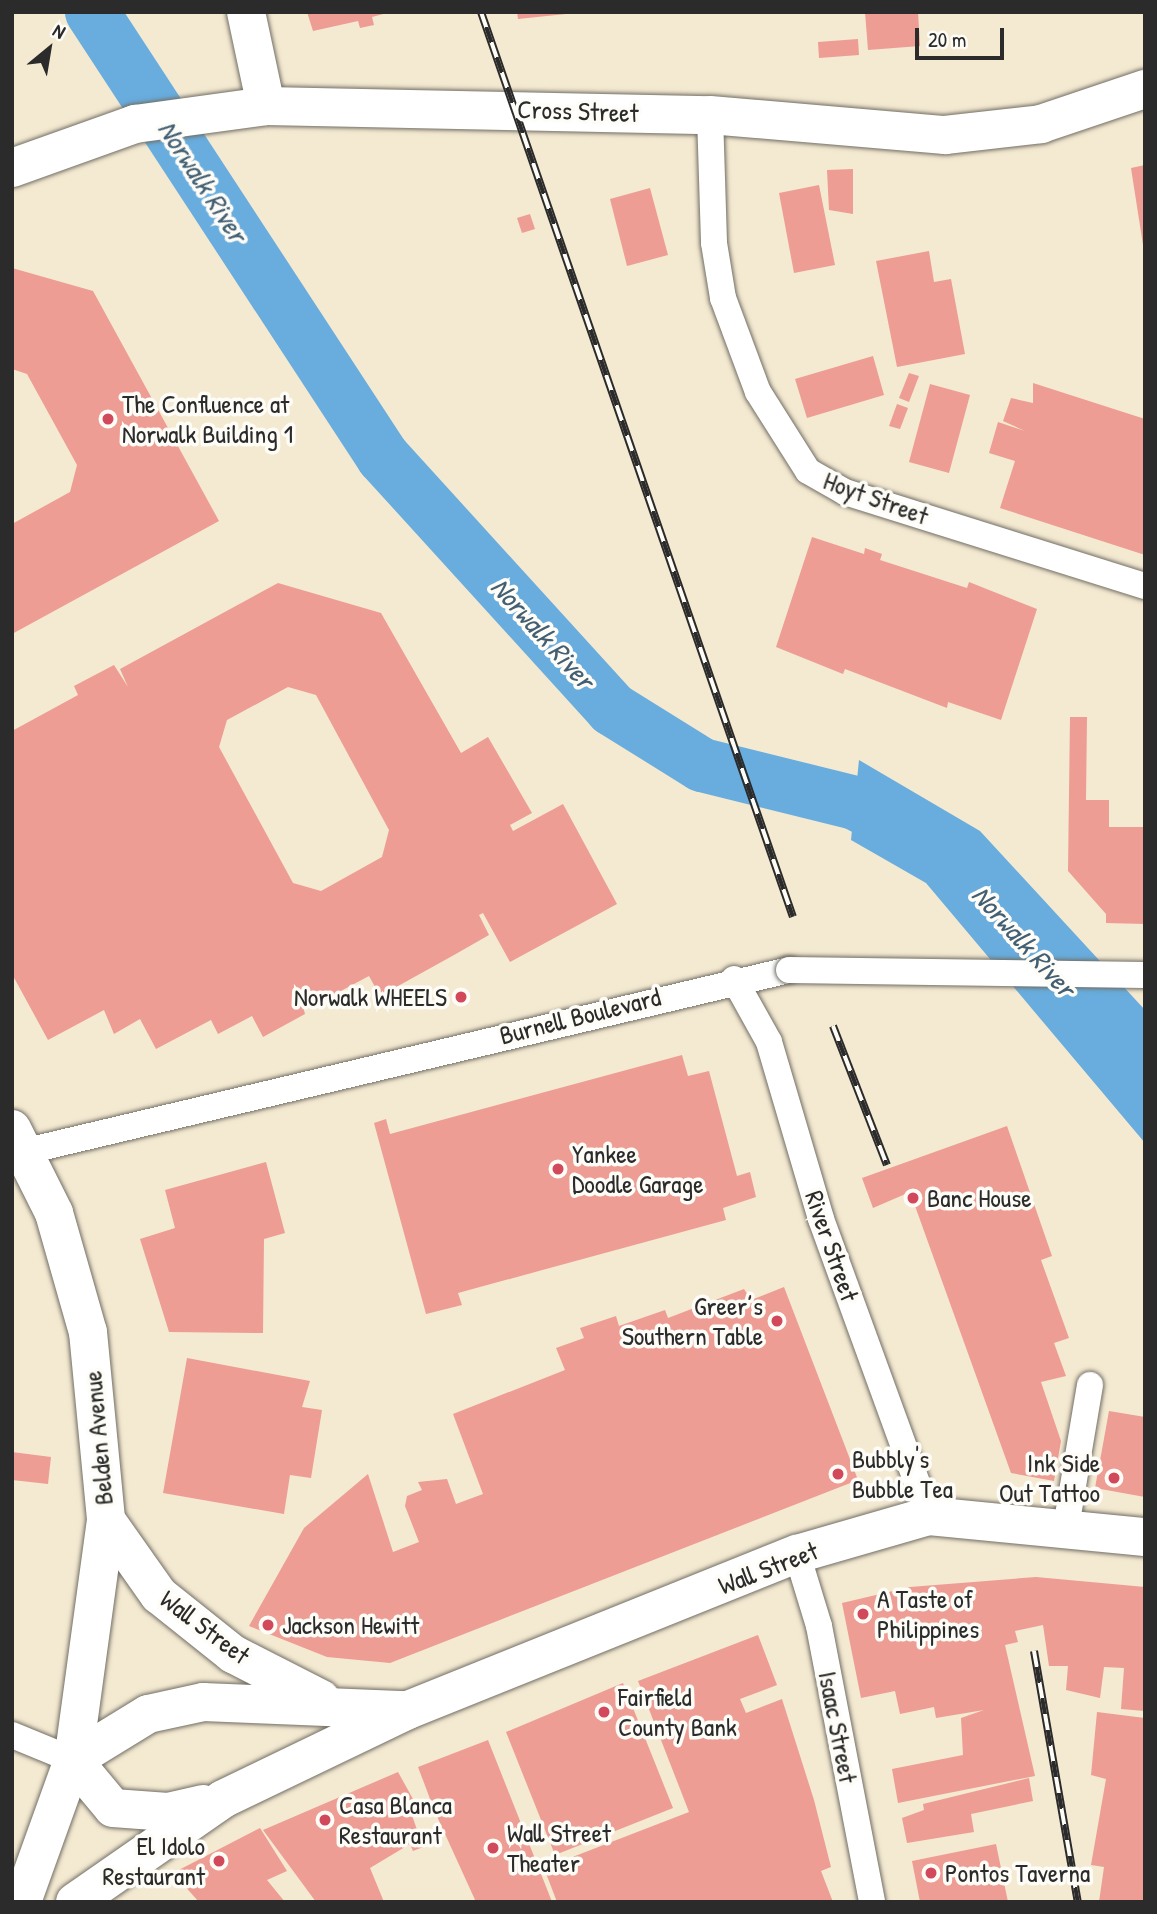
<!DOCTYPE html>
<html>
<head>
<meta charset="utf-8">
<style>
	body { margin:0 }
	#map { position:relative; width:1157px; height:1914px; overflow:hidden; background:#f4e9d1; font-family:"Patrick Hand",sans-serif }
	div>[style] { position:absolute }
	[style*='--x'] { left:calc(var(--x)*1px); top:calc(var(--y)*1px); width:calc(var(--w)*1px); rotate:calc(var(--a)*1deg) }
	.water>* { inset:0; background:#68adde }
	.river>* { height:54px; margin:-27px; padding:0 27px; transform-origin:27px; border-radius:27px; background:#68adde }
	.building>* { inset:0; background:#ed9d93 }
	.roads { filter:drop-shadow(0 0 2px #716e65) drop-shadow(0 0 2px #716e65) }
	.minor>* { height:26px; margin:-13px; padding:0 13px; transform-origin:13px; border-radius:13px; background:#fff }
	.secondary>* { height:38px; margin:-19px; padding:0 19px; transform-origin:19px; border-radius:19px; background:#fff }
	.primary>* { height:38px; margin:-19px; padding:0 19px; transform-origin:19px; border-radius:19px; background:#fff }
	.rail>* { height:8px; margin-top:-4px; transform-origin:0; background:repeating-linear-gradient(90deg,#fdfcf7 0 16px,#2b2b2b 0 32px); box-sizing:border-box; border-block:2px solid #2b2b2b }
	.bridges { filter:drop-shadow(0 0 2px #716e65) drop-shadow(0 0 2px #716e65) }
	.minor-bridge>* { height:26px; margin:-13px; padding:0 13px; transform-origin:13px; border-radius:13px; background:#fff }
	.dots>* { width:19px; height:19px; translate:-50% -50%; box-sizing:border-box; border:4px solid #fdfcf7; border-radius:50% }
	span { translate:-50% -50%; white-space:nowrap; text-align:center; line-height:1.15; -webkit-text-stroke:7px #fdfcf7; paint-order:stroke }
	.street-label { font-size:26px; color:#2b2b2b }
	.poi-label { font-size:26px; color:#2b2b2b }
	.left { translate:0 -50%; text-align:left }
	.right { translate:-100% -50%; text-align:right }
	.water-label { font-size:28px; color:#435f73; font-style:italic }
	.frame { position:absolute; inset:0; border:14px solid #2b2b2b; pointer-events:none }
	.north { position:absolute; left:14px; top:14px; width:70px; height:70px; -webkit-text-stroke:5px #fdfcf7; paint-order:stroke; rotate:30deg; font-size:19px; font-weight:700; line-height:28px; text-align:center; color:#2b2b2b }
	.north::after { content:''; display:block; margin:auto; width:24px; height:32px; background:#2b2b2b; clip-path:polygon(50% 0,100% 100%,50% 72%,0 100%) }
	.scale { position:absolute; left:915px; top:28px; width:89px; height:32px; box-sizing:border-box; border:4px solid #2b2b2b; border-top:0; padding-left:9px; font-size:21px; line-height:24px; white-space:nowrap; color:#2b2b2b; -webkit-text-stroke:5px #fdfcf7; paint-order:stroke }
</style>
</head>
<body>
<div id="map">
	<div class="water">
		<div style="clip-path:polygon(859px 760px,980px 831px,1145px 1010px,1145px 1143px,926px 883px,851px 840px)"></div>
	</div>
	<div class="river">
		<div style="--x:92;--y:12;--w:532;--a:56.82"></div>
		<div style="--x:383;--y:457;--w:341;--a:47.7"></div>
		<div style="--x:612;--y:709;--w:106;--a:31.9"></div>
		<div style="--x:702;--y:765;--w:158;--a:13.9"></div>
		<div style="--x:855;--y:803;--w:75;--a:27.9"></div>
	</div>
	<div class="building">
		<div style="clip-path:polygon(307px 12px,387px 12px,387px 13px,372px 17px,374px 25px,360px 28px,358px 21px,313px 31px)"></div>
		<div style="clip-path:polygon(517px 12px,566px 12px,566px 14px,518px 19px)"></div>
		<div style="clip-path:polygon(865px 12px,918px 12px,920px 46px,868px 50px)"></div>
		<div style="clip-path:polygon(858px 39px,859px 55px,819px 58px,818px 42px)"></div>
		<div style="clip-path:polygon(1145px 165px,1145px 245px,1143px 245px,1131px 168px)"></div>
		<div style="clip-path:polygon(853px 169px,853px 214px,829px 210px,827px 170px)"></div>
		<div style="clip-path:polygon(819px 185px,835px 265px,794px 273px,779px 193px)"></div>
		<div style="clip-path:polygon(650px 188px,668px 255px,627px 266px,610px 199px)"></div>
		<div style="clip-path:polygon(530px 214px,535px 229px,522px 233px,517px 218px)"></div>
		<div style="clip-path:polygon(929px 251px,934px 282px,951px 279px,965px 354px,897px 367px,876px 261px)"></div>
		<div style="clip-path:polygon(12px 268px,93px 291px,219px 521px,12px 634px,12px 524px,70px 492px,77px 465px,27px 374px,12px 369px)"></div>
		<div style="clip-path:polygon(873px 356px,884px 395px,807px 418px,795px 379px)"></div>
		<div style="clip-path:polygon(909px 373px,919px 376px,909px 402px,899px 398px)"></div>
		<div style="clip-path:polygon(1033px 383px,1145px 419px,1145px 555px,1000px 508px,1015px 461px,989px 453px,998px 422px,1025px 431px,1003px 421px,1011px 398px,1033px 403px)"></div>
		<div style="clip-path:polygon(930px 384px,970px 395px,949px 473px,909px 462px)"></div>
		<div style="clip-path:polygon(897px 404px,908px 408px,900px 429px,889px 426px)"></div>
		<div style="clip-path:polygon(812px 537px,864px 554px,865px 548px,882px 554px,880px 560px,967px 588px,969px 582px,1037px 609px,1001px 720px,948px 702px,947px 708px,845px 669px,843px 674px,776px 647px)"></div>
		<div style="clip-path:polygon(evenodd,278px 583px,381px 613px,461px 753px,488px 737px,532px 813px,510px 825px,513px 831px,563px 804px,617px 904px,510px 962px,483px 913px,479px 915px,489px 935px,454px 955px,380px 996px,369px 976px,307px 1009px,302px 1003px,305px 1014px,263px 1037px,252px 1016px,218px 1034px,211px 1020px,156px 1049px,140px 1019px,114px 1034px,104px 1010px,48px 1040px,12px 974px,12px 731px,78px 695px,74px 686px,114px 665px,128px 687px,120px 669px,278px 583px,288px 687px,316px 695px,389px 830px,382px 857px,321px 891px,293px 883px,219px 747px,227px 720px,288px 687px)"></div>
		<div style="clip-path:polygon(1070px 717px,1087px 717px,1086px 800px,1109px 800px,1109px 827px,1145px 827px,1145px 924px,1106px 923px,1106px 914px,1068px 871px)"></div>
		<div style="clip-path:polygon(682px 1055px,688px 1076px,709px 1071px,737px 1176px,750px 1172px,756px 1197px,723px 1208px,726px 1220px,458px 1293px,462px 1305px,426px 1314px,374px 1123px,386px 1119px,390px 1134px)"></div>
		<div style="clip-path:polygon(1007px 1126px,1052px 1256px,1041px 1260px,1069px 1338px,1054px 1343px,1066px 1376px,1041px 1382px,1061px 1441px,1054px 1481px,1011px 1473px,910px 1192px,873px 1208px,862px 1178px)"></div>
		<div style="clip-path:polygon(266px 1162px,285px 1233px,264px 1239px,263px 1333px,169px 1332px,140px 1239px,175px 1228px,165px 1190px)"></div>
		<div style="clip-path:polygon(784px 1287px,858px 1480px,390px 1663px,327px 1657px,249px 1626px,304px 1528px,368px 1474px,393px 1552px,419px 1542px,405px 1506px,407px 1496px,422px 1490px,418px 1482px,447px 1479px,456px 1504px,483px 1494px,453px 1414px,565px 1370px,556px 1348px,584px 1338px,580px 1328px,616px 1316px,619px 1326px,665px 1310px,668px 1318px,744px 1289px,751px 1300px)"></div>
		<div style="clip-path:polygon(187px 1358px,310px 1381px,302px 1407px,322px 1410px,311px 1478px,290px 1475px,284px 1514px,163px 1493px)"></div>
		<div style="clip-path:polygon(1109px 1411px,1145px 1417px,1145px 1497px,1095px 1488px)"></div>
		<div style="clip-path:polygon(12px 1452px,51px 1457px,48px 1484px,12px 1480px)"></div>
		<div style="clip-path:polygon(1036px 1577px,1145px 1587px,1145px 1711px,1121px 1709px,1124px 1668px,1104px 1667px,1100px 1698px,1066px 1690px,1068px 1666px,1049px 1666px,1043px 1625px,1015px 1631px,1018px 1642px,1005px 1645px,1035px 1776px,898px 1803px,892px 1769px,963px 1755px,961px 1718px,984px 1710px,936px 1718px,934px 1707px,900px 1714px,895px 1691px,861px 1698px,842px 1603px,910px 1587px)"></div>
		<div style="clip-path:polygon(758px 1635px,777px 1685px,740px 1699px,746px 1713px,782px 1699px,814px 1800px,831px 1867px,821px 1871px,833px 1902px,557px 1902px,544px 1868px,689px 1812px,638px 1681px)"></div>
		<div style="clip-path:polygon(623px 1683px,673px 1808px,555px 1855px,506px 1732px)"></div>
		<div style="clip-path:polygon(1097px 1712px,1145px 1718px,1145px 1902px,1099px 1902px,1104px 1867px,1091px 1865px,1106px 1779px,1091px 1775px)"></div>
		<div style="clip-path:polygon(488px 1740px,545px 1884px,552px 1902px,476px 1902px,435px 1812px,418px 1767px)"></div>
		<div style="clip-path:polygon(398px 1772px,413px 1799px,407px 1801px,423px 1847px,413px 1851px,410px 1844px,370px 1868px,384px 1902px,316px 1902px,263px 1830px)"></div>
		<div style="clip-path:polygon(1029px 1778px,1033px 1801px,971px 1814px,974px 1832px,907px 1843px,902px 1818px,924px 1810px,923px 1804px)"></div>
		<div style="clip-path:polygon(260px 1828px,287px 1871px,267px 1880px,285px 1902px,199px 1902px,173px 1873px)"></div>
		<div style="clip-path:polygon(996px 1844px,1008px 1902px,920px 1902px,912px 1861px)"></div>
	</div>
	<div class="roads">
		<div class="minor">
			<div style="--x:710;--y:115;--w:128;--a:88.2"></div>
			<div style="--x:714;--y:243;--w:56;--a:80.7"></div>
			<div style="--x:723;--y:298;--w:100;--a:69.6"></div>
			<div style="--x:758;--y:392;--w:93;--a:57.7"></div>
			<div style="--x:808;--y:471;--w:43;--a:29.6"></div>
			<div style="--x:845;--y:492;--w:314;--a:17.4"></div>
			<div style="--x:734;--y:979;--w:72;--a:60.9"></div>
			<div style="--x:769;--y:1042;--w:184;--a:73.6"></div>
			<div style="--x:821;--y:1219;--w:316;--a:70"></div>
			<div style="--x:27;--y:1151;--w:783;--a:-13.36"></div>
			<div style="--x:1066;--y:1527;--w:144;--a:-80.4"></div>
			<div style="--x:797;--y:1554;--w:75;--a:73"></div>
			<div style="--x:819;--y:1626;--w:281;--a:79.1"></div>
			<div style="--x:12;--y:1735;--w:66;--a:22.3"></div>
		</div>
		<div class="secondary">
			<div style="--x:246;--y:12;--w:96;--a:78"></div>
		</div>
		<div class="primary">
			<div style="--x:12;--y:168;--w:131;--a:-19.7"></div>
			<div style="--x:135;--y:124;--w:132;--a:-7.8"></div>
			<div style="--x:266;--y:106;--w:444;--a:1.2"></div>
			<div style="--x:710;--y:115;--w:236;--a:4.9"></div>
			<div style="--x:945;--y:135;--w:97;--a:-6.5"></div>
			<div style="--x:1041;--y:124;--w:110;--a:-18.6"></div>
			<div style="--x:12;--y:1129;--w:94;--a:63.4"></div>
			<div style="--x:54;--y:1213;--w:124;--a:74.1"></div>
			<div style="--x:88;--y:1332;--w:189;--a:84.5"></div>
			<div style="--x:106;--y:1520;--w:242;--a:97.8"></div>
			<div style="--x:73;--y:1760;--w:151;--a:109.8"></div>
			<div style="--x:106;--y:1520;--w:92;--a:54.8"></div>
			<div style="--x:159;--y:1595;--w:95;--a:38.6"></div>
			<div style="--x:233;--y:1654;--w:99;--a:27.1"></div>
			<div style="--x:73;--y:1760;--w:88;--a:-31.5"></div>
			<div style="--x:148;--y:1714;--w:56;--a:-12.3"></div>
			<div style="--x:203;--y:1702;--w:203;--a:2.3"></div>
			<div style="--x:73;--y:1760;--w:62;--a:50.2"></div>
			<div style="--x:113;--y:1808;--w:55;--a:4.2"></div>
			<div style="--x:168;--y:1812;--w:36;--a:-13"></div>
			<div style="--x:75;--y:1902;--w:180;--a:-34.8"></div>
			<div style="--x:223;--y:1799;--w:205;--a:-25.7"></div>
			<div style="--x:408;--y:1710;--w:419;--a:-21.9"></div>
			<div style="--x:797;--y:1554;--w:137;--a:-16.1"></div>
			<div style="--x:929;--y:1516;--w:217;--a:5.6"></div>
		</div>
	</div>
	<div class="rail">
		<div style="--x:481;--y:12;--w:957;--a:70.98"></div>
		<div style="--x:833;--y:1026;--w:149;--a:68.8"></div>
		<div style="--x:1034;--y:1651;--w:255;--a:80.1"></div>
	</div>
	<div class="bridges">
		<div class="minor-bridge">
			<div style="--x:789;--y:970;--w:356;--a:0.8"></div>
		</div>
	</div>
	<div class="dots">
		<div style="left:108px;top:419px;background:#d1495b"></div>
		<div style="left:461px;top:997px;background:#d1495b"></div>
		<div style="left:558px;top:1169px;background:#d1495b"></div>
		<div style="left:913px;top:1198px;background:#d1495b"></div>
		<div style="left:777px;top:1321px;background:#d1495b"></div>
		<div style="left:838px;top:1474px;background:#d1495b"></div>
		<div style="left:1114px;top:1478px;background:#d1495b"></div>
		<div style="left:863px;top:1614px;background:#d1495b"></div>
		<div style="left:268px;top:1625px;background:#d1495b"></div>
		<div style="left:604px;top:1712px;background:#d1495b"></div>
		<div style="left:325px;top:1820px;background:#d1495b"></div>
		<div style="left:493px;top:1848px;background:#d1495b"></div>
		<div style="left:219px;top:1861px;background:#d1495b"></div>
		<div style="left:931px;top:1873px;background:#d1495b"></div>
	</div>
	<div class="street-label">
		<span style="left:578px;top:111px;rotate:2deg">Cross Street</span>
		<span style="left:876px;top:498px;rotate:20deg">Hoyt Street</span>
		<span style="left:580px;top:1016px;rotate:-14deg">Burnell Boulevard</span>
		<span style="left:832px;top:1246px;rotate:71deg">River Street</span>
		<span style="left:98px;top:1438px;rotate:-95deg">Belden Avenue</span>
		<span style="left:768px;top:1568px;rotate:-21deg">Wall Street</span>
		<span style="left:205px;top:1627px;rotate:37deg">Wall Street</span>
		<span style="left:838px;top:1727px;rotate:79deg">Isaac Street</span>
	</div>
	<div class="poi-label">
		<span class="left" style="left:122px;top:419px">The Confluence at<br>Norwalk Building 1</span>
		<span class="right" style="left:447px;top:997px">Norwalk WHEELS</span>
		<span class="left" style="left:572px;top:1169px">Yankee<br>Doodle Garage</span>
		<span class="left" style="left:927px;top:1198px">Banc House</span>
		<span class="right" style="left:763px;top:1321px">Greer’s<br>Southern Table</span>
		<span class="left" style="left:852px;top:1474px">Bubbly's<br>Bubble Tea</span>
		<span class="right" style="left:1100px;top:1478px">Ink Side<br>Out Tattoo</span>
		<span class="left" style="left:877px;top:1614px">A Taste of<br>Philippines</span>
		<span class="left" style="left:282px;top:1625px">Jackson Hewitt</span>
		<span class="left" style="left:618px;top:1712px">Fairfield<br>County Bank</span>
		<span class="left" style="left:339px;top:1820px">Casa Blanca<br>Restaurant</span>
		<span class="left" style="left:507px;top:1848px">Wall Street<br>Theater</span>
		<span class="right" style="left:205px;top:1861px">El Idolo<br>Restaurant</span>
		<span class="left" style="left:945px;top:1873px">Pontos Taverna</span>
	</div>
	<div class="water-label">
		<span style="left:203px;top:181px;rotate:57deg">Norwalk River</span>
		<span style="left:543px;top:633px;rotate:48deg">Norwalk River</span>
		<span style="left:1024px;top:941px;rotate:48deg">Norwalk River</span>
	</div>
	<div class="frame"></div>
	<div class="north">N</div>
	<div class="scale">20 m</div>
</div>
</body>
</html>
